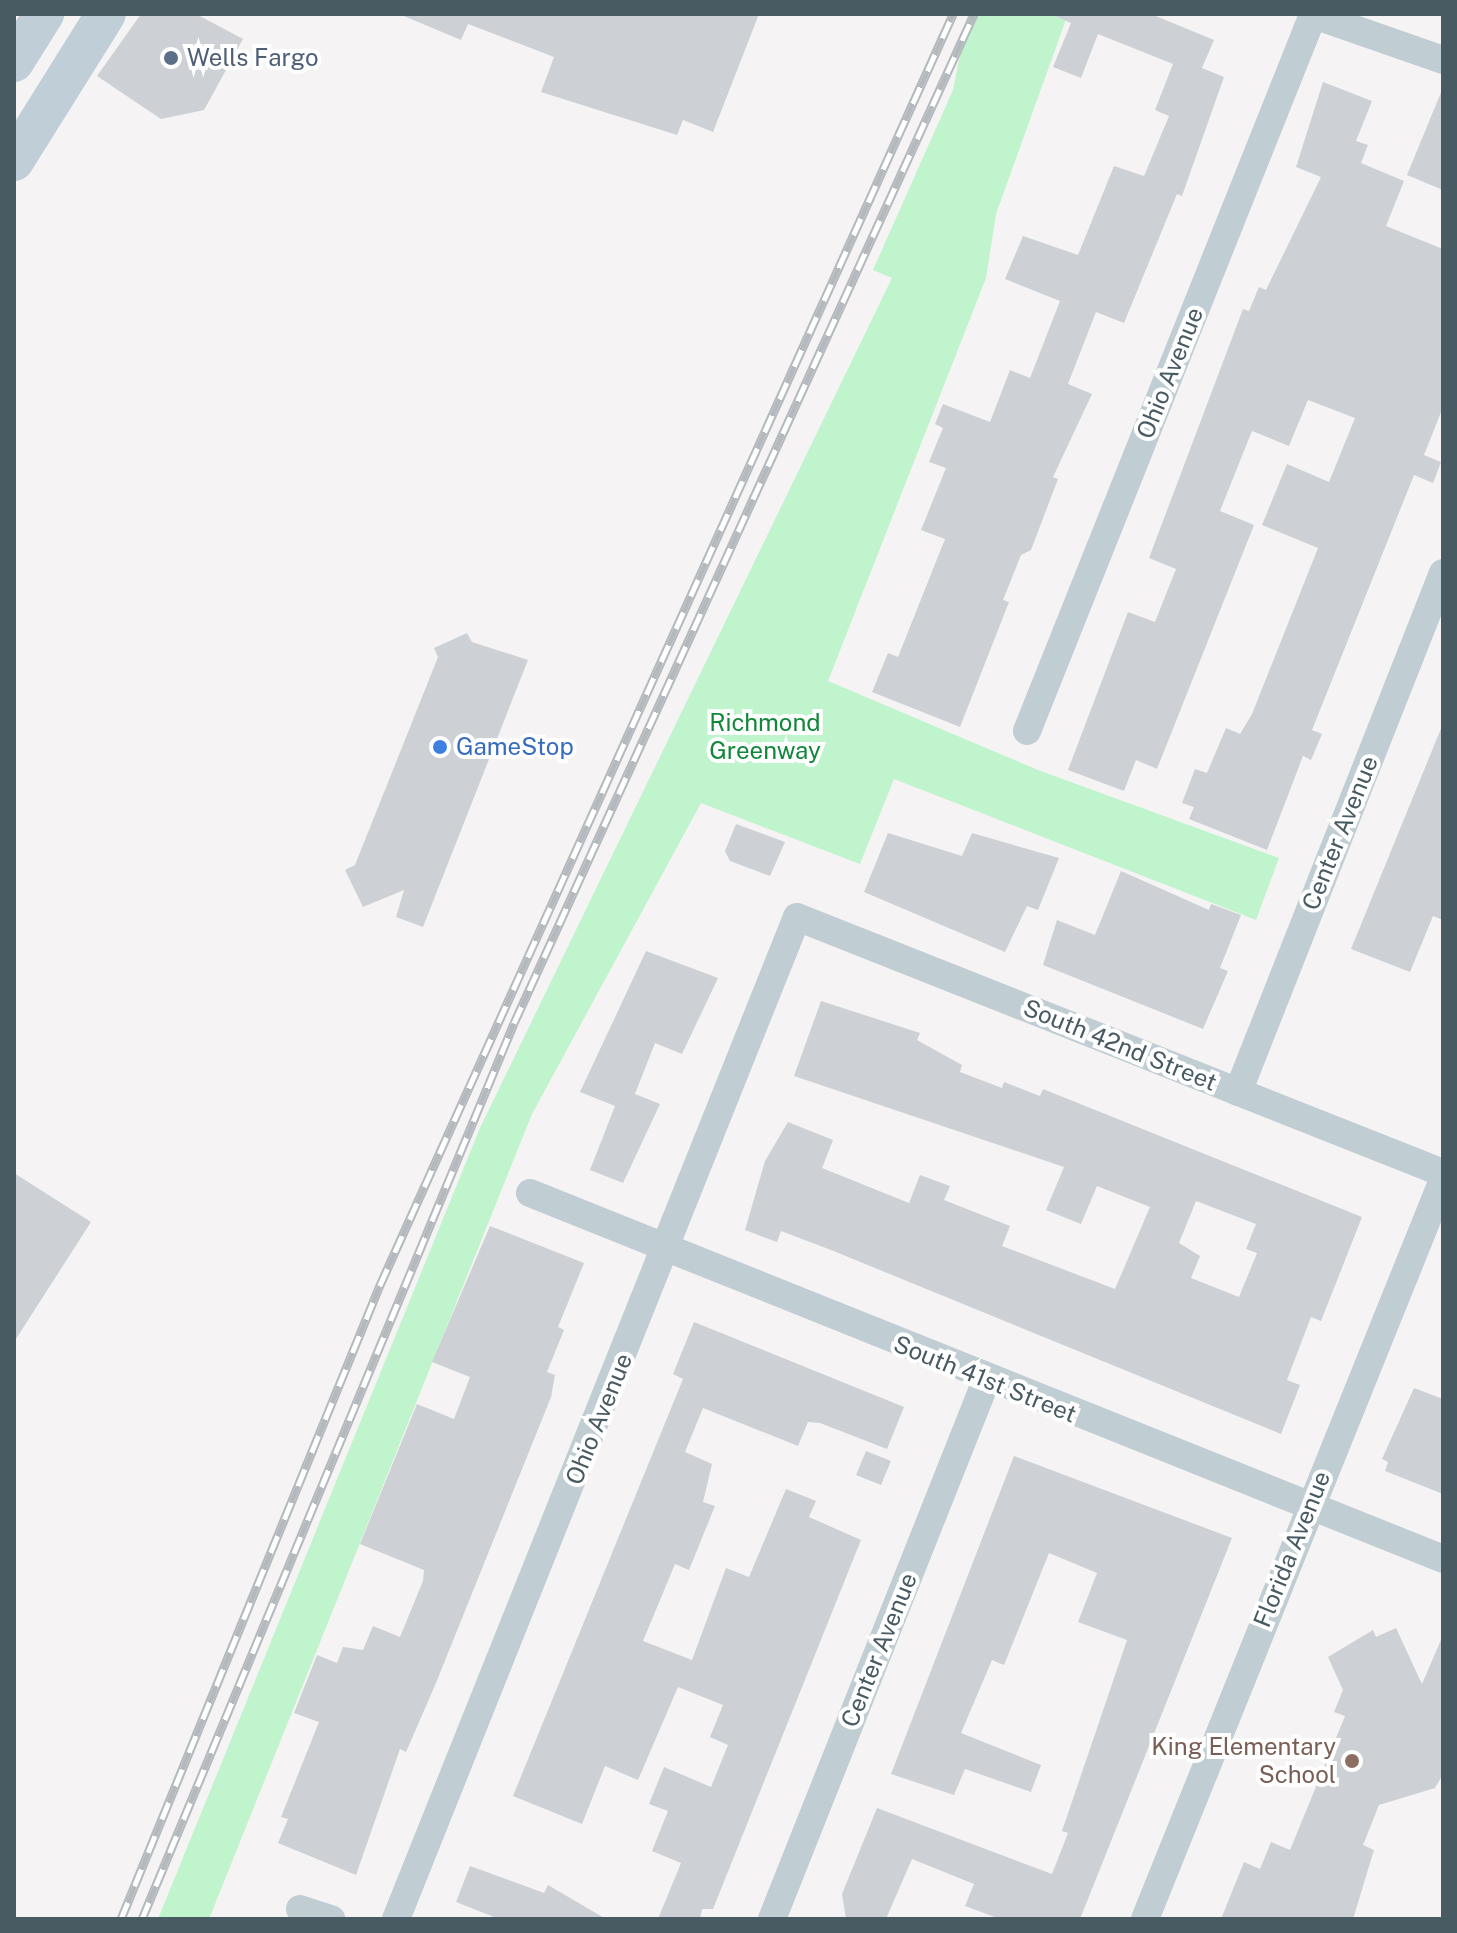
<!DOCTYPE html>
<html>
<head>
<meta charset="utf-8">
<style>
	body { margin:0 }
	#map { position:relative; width:1457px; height:1933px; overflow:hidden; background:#f5f3f3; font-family:"Public Sans",sans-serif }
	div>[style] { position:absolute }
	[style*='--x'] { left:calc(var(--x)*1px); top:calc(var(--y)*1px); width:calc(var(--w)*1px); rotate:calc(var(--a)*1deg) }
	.green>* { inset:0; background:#c0f4cc }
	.building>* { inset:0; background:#cdd1d5 }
	.street>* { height:28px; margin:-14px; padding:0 14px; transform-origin:14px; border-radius:14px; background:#c0cdd3 }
	.secondary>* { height:40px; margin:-20px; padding:0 20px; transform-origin:20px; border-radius:20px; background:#c0cfd7 }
	.rail>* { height:9px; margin-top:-4.5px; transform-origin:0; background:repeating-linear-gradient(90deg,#fff 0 18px,#b4b9bd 0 36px); box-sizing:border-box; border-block:2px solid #b4b9bd }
	.dots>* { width:22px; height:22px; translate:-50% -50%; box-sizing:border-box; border:4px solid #fff; border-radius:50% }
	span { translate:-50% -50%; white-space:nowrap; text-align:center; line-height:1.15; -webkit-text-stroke:8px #fff; paint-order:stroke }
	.service-label { font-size:24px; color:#4e5e75 }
	.left { translate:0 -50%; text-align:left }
	.street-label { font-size:24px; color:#485a62 }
	.park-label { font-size:24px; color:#108739 }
	.shop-label { font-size:24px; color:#366cbe }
	.education-label { font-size:24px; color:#785e54 }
	.right { translate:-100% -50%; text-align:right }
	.frame { position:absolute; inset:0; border:16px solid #485a62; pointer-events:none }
</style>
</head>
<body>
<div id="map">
	<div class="green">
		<div style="clip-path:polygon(968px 14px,1068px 14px,996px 214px,986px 278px,828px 681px,1038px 770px,1279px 858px,1256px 920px,894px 779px,860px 864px,701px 803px,532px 1114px,209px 1919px,158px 1919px,480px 1128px,892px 278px,873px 270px,953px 90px)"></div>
	</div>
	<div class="building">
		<div style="clip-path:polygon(141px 14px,196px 14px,243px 39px,204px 110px,161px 119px,97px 76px)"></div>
		<div style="clip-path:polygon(399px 14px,759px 14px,713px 132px,683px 120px,677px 135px,541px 92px,554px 57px,468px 24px,461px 40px)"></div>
		<div style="clip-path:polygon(1051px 14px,1151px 14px,1214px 40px,1202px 68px,1224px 77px,1182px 196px,1177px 194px,1124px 323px,1096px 312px,1068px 384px,1092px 394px,1053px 477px,1058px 479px,1031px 550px,1021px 555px,1003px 600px,1009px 602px,960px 727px,872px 692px,888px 653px,898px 657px,945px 539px,921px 530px,946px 468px,929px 462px,943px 428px,935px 424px,943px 404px,990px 422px,1010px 370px,1030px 378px,1060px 301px,1005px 279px,1023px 236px,1078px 255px,1114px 166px,1144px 176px,1169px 116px,1155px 110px,1173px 64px,1098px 34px,1081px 78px,1053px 67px,1071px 23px)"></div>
		<div style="clip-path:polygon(1323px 82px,1372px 101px,1356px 141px,1368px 145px,1361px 163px,1404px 181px,1386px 226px,1443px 249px,1443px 407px,1424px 455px,1441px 462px,1433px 483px,1414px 475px,1312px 730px,1322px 734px,1311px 760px,1303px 756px,1267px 850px,1189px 819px,1194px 807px,1182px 803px,1195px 769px,1207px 773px,1226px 728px,1240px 734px,1252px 714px,1318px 548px,1262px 525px,1287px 464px,1329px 482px,1355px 418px,1308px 400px,1289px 446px,1252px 431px,1220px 511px,1254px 525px,1157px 769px,1136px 760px,1124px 791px,1068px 770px,1128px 612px,1155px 622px,1176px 569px,1149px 558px,1243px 309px,1249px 311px,1259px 287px,1266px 290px,1321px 177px,1296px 167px)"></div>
		<div style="clip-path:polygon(1442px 90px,1443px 90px,1443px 190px,1407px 175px)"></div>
		<div style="clip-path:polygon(467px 633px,472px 642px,528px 660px,423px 927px,396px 917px,404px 890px,363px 907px,345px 870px,355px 865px,438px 657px,434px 648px)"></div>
		<div style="clip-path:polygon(1442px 726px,1443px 920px,1433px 916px,1410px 972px,1351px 949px)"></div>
		<div style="clip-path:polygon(736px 824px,785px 842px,770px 876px,730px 861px,725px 851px)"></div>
		<div style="clip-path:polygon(888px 833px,962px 856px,972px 833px,1059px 858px,1038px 910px,1027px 906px,1005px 952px,864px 892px)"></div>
		<div style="clip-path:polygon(1121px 871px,1209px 910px,1211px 904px,1241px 915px,1220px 968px,1228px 971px,1203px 1029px,1043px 965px,1057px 920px,1095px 935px)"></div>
		<div style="clip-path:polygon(646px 951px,718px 978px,682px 1054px,655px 1043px,635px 1094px,660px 1104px,623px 1183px,590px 1170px,615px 1106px,580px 1092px)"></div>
		<div style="clip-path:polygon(evenodd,821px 1001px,920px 1033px,917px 1040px,962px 1065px,960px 1072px,1002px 1088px,1004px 1082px,1040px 1096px,1043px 1089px,1362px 1217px,1321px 1321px,1311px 1317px,1287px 1380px,1300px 1385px,1281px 1434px,831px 1250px,781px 1231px,777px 1242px,745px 1230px,765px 1161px,788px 1122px,833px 1140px,822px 1168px,909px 1203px,920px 1175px,950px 1186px,944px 1200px,1010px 1226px,1002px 1246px,1115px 1289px,1150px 1207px,1097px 1186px,1081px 1224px,1046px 1210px,1064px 1167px,794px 1076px,821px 1001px,1196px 1201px,1256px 1224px,1246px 1249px,1257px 1253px,1239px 1297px,1191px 1278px,1200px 1256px,1179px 1243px,1196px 1201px)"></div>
		<div style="clip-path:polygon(14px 1173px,91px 1222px,14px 1342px)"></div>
		<div style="clip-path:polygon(490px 1226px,584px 1263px,558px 1327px,564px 1330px,547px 1372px,555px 1375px,551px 1397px,436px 1683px,406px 1752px,400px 1749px,356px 1875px,278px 1843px,288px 1819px,281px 1817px,319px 1722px,294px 1713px,317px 1655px,337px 1663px,343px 1647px,363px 1650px,373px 1626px,400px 1637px,423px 1581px,424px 1570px,360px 1544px,417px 1404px,454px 1419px,470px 1377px,432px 1362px)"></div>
		<div style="clip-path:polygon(694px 1322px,904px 1407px,887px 1449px,820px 1423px,808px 1422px,798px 1446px,703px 1408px,685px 1452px,712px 1464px,703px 1502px,715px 1506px,689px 1570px,675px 1564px,643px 1641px,692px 1660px,726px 1568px,749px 1577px,786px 1489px,816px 1501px,809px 1517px,861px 1540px,713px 1909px,702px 1909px,700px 1919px,658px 1919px,681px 1863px,652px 1851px,668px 1811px,649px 1804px,664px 1767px,711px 1787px,728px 1745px,710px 1737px,723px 1705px,678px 1687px,638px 1780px,605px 1766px,582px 1824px,513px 1796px,683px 1379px,673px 1374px)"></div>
		<div style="clip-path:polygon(1414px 1388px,1443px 1399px,1443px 1494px,1385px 1471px,1388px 1462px,1382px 1459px)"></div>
		<div style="clip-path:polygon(866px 1451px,891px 1461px,881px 1485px,856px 1475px)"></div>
		<div style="clip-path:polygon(1014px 1456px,1232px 1538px,1080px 1919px,1000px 1919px,965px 1906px,974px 1884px,912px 1859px,886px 1919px,846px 1919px,842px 1894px,877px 1808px,1052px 1874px,1068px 1833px,1062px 1831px,1127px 1640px,1078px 1622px,1097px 1573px,1049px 1553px,1004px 1665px,992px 1660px,961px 1733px,1041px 1765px,1031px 1792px,965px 1769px,954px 1795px,891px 1774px)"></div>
		<div style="clip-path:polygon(1396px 1628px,1422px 1684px,1443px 1635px,1443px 1774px,1435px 1788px,1379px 1805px,1363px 1845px,1374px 1850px,1353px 1919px,1221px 1919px,1244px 1862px,1260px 1869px,1271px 1842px,1290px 1850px,1345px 1716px,1334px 1712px,1343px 1690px,1328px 1657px,1373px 1630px,1376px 1637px)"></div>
		<div style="clip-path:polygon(470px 1866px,544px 1893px,548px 1885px,606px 1919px,499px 1919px,456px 1902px)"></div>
	</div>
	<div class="street">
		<div style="--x:1311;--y:14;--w:140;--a:19.2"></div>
		<div style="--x:1027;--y:731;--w:771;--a:-68.23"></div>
		<div style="--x:1238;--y:1092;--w:558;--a:-68.45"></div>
		<div style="--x:530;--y:1193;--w:984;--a:21.84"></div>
		<div style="--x:300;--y:1909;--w:33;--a:18"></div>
		<div style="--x:396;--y:1919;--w:1079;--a:-68.19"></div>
		<div style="--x:797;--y:917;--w:695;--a:21.62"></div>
		<div style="--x:772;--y:1919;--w:579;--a:-68.31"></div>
		<div style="--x:1145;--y:1919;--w:797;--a:-68.04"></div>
	</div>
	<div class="secondary">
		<div style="--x:14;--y:62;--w:57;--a:-58"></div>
		<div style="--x:14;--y:161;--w:173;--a:-58"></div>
	</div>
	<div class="rail">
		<div style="--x:121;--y:1919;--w:685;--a:-67.78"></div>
		<div style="--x:380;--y:1285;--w:1394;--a:-65.73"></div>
		<div style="--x:142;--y:1919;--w:970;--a:-67.45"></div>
		<div style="--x:514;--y:1023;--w:1109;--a:-65.49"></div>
	</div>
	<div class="dots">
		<div style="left:171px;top:58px;background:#5c6f8a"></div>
		<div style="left:440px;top:747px;background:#3f7fe0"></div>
		<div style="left:1352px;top:1761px;background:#8d6e63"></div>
	</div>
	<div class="service-label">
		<span class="left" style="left:187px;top:58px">Wells Fargo</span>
	</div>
	<div class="street-label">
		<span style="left:1170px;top:373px;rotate:-68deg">Ohio Avenue</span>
		<span style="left:1340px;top:833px;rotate:-68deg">Center Avenue</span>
		<span style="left:1120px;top:1045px;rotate:22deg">South 42nd Street</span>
		<span style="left:985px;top:1379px;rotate:22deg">South 41st Street</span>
		<span style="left:599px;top:1419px;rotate:-68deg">Ohio Avenue</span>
		<span style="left:1292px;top:1549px;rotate:-68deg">Florida Avenue</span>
		<span style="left:879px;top:1650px;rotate:-68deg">Center Avenue</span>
	</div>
	<div class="park-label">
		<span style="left:765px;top:737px">Richmond<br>Greenway</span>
	</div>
	<div class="shop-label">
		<span class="left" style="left:456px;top:747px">GameStop</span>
	</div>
	<div class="education-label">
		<span class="right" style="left:1336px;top:1761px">King Elementary<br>School</span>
	</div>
	<div class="frame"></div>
</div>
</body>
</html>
